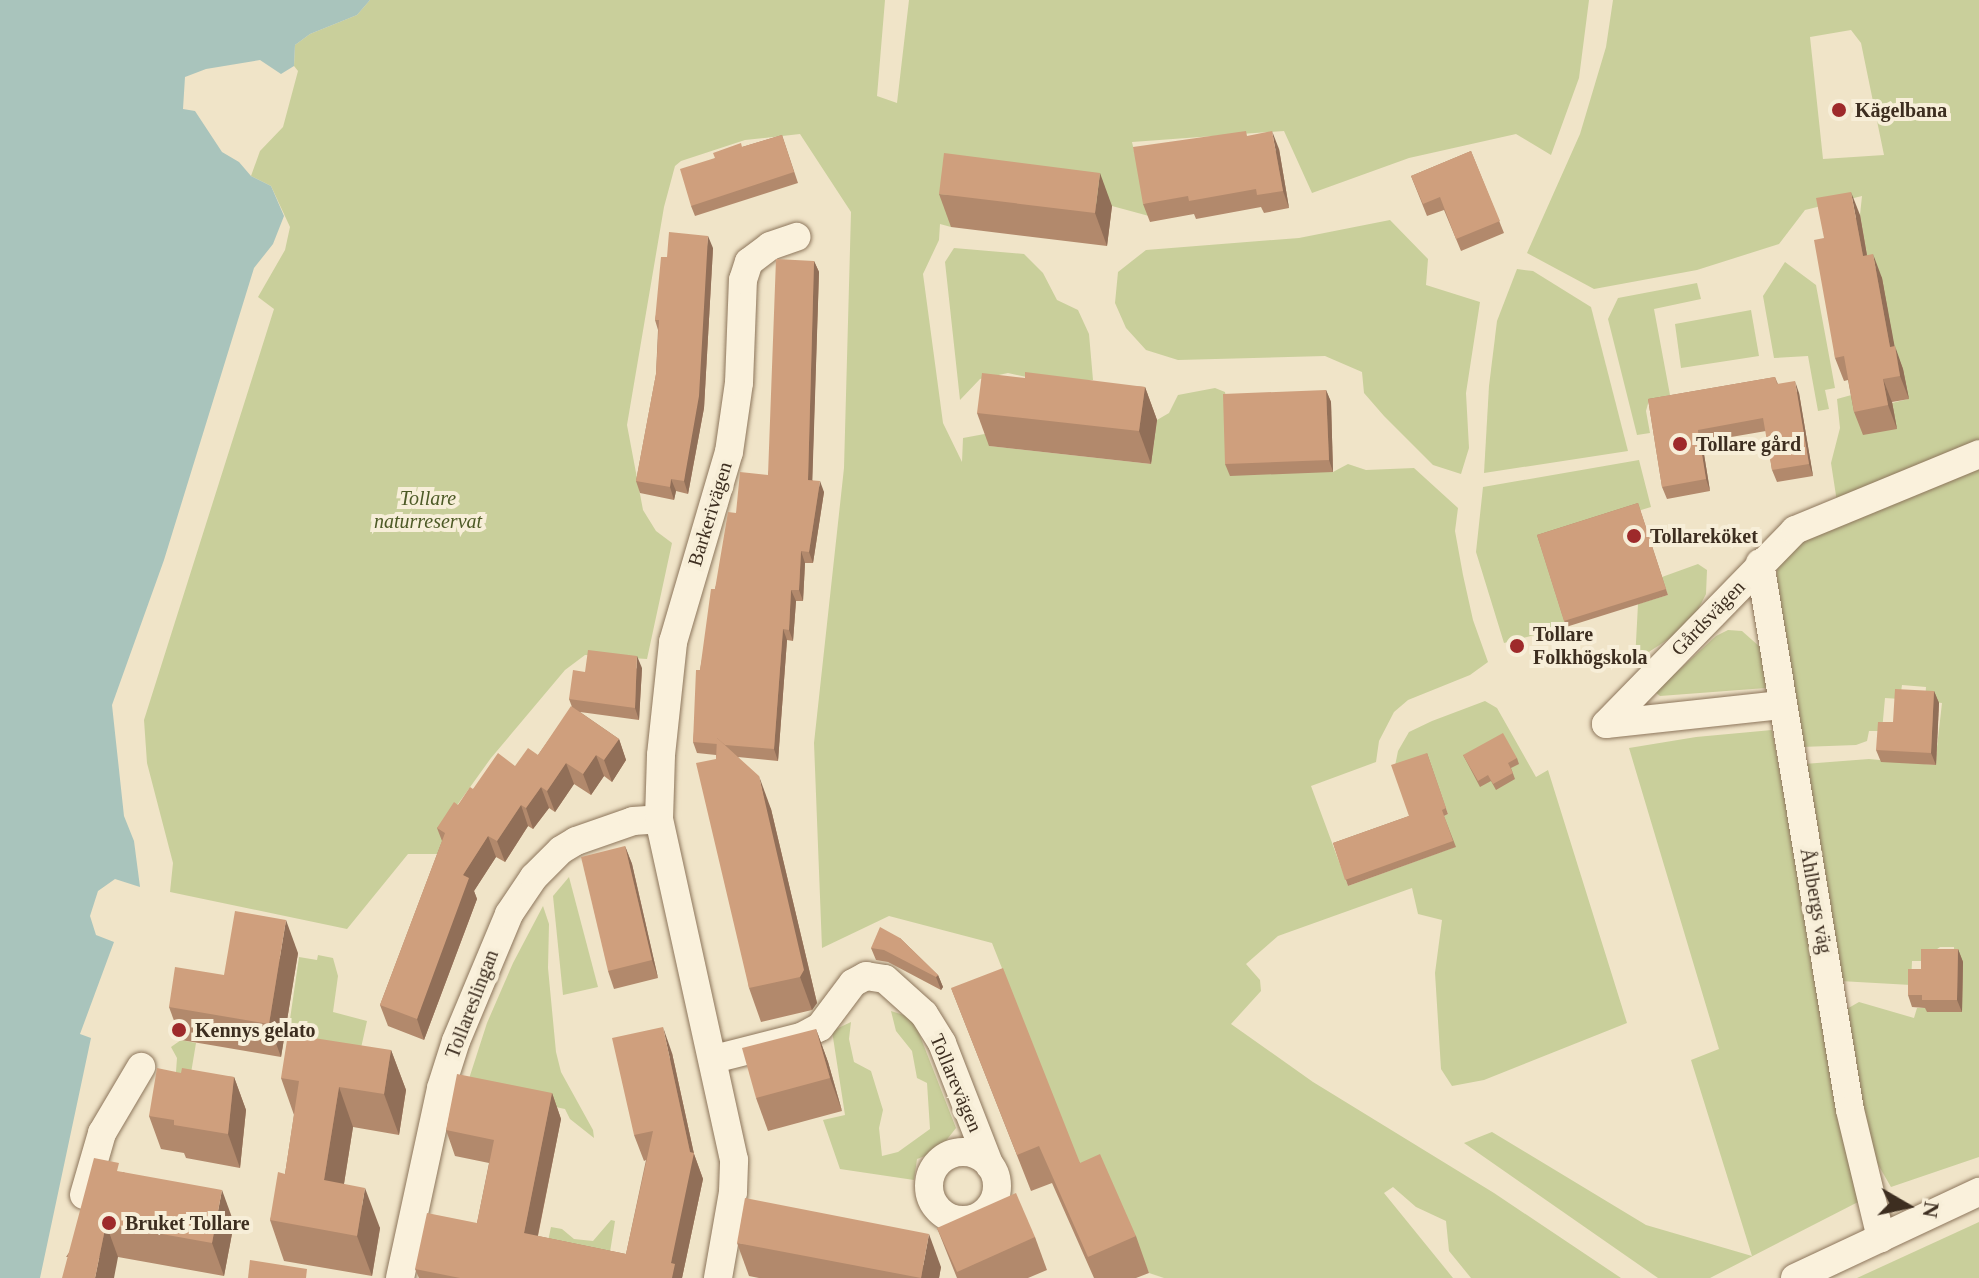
<!DOCTYPE html>
<html>
<head>
<meta charset="utf-8">
<style>
	body { margin:0 }
	#map { position:relative; width:1979px; height:1278px; overflow:hidden; background:#f0e4c8; font-family:Georgia,serif }
	div>[style] { position:absolute }
	[style*='--x'] { left:calc(var(--x)*1px); top:calc(var(--y)*1px); width:calc(var(--w)*1px); rotate:calc(var(--a)*1deg) }
	.green>* { inset:0; background:#c9cf9b }
	.water>* { inset:0; background:#a9c4bc }
	.roads { filter:drop-shadow(0 0 2px #8d765c) drop-shadow(0 0 2px #8d765c) }
	.street>* { height:28px; margin:-14px; padding:0 14px; transform-origin:14px; border-radius:14px; background:#faf1dc }
	.street>.ring { margin:-14px; padding:0; box-sizing:content-box; background:none; border:28px solid #faf1dc; border-radius:50% }
	.wall>* { inset:0; background:#b2896c }
	.shaded-wall>* { inset:0; background:#916f58 }
	.building>* { inset:0; background:#cf9f7d }
	.dots>* { width:22px; height:22px; translate:-50% -50%; box-sizing:border-box; border:4px solid #f7eed8; border-radius:50% }
	span { translate:-50% -50%; white-space:nowrap; text-align:center; line-height:1.15; -webkit-text-stroke:8px #f7eed8; paint-order:stroke }
	.poi-label { font-size:20px; color:#3d2e20; font-weight:700 }
	.left { translate:0 -50%; text-align:left }
	.park-label { font-size:20px; color:#4d5a26; font-style:italic }
	.street-label { font-size:20px; color:#3d2e20 }
	.north { position:absolute; left:1867px; top:1166px; width:80px; height:80px; -webkit-text-stroke:6px #f7eed8; paint-order:stroke; rotate:99deg; font-size:22px; font-weight:700; line-height:32px; text-align:center; color:#3d2e20 }
	.north::after { content:''; display:block; margin:auto; width:28px; height:36px; background:#3d2e20; clip-path:polygon(50% 0,100% 100%,50% 72%,0 100%) }
</style>
</head>
<body>
<div id="map">
	<div class="green">
		<div style="clip-path:polygon(370px 0,885px 0,877px 96px,897px 103px,909px 0,1589px 0,1579px 78px,1551px 155px,1516px 134px,1409px 158px,1312px 193px,1284px 131px,1132px 142px,1149px 216px,1112px 206px,951px 227px,940px 224px,939px 240px,923px 274px,943px 423px,962px 462px,963px 438px,990px 433px,989px 446px,1151px 464px,1157px 420px,1169px 413px,1178px 395px,1215px 388px,1225px 392px,1227px 406px,1333px 472px,1348px 464px,1366px 470px,1414px 468px,1458px 508px,1455px 531px,1463px 575px,1473px 620px,1488px 662px,1470px 675px,1408px 700px,1394px 712px,1379px 741px,1376px 762px,1311px 786px,1348px 886px,1455px 847px,1444px 816px,1448px 814px,1429px 760px,1394px 771px,1398px 751px,1409px 732px,1432px 721px,1485px 701px,1497px 708px,1536px 777px,1548px 770px,1627px 1023px,1484px 1080px,1452px 1086px,1441px 1069px,1435px 973px,1442px 920px,1418px 914px,1412px 888px,1278px 936px,1246px 964px,1260px 980px,1261px 991px,1231px 1024px,1313px 1082px,1494px 1193px,1621px 1278px,1471px 1278px,1449px 1251px,1446px 1221px,1416px 1207px,1393px 1187px,1384px 1193px,1453px 1278px,1164px 1278px,1149px 1273px,1113px 1191px,1082px 1171px,992px 943px,889px 916px,822px 948px,814px 743px,844px 468px,851px 212px,800px 134px,745px 140px,681px 161px,675px 166px,664px 207px,627px 425px,643px 510px,656px 531px,672px 543px,647px 659px,585px 655px,565px 670px,491px 758px,450px 815px,438px 854px,408px 854px,347px 929px,170px 892px,173px 863px,147px 763px,144px 720px,274px 309px,258px 297px,285px 250px,290px 227px,271px 186px,251px 176px,260px 151px,283px 127px,298px 71px,294px 66px,295px 45px,310px 34px,357px 15px)"></div>
		<div style="clip-path:polygon(evenodd,1613px 0,1979px 0,1979px 446px,1837px 502px,1831px 463px,1840px 428px,1837px 399px,1855px 394px,1892px 403px,1908px 399px,1871px 279px,1860px 215px,1862px 196px,1805px 210px,1779px 244px,1697px 270px,1594px 289px,1527px 253px,1580px 134px,1606px 47px,1613px 0,1851px 30px,1861px 43px,1884px 155px,1823px 159px,1810px 37px,1851px 30px)"></div>
		<div style="clip-path:polygon(1390px 220px,1428px 259px,1426px 285px,1480px 302px,1466px 393px,1469px 448px,1461px 474px,1433px 465px,1384px 416px,1364px 393px,1362px 372px,1325px 356px,1178px 360px,1146px 350px,1126px 328px,1115px 303px,1118px 272px,1146px 250px,1299px 238px)"></div>
		<div style="clip-path:polygon(954px 248px,1024px 254px,1043px 273px,1057px 300px,1078px 310px,1089px 334px,1093px 380px,1050px 382px,1008px 373px,980px 379px,960px 400px,945px 262px)"></div>
		<div style="clip-path:polygon(1785px 262px,1816px 285px,1835px 388px,1825px 390px,1829px 409px,1818px 411px,1808px 356px,1774px 358px,1763px 296px)"></div>
		<div style="clip-path:polygon(1517px 269px,1533px 271px,1591px 307px,1628px 451px,1484px 473px,1489px 386px,1497px 321px)"></div>
		<div style="clip-path:polygon(1697px 283px,1701px 299px,1654px 309px,1670px 395px,1649px 400px,1646px 411px,1650px 433px,1637px 435px,1608px 319px,1618px 298px)"></div>
		<div style="clip-path:polygon(1751px 310px,1759px 356px,1681px 368px,1675px 324px)"></div>
		<div style="clip-path:polygon(1639px 460px,1651px 507px,1539px 541px,1566px 627px,1504px 643px,1476px 552px,1483px 487px)"></div>
		<div style="clip-path:polygon(1979px 466px,1979px 1157px,1891px 1187px,1869px 1149px,1845px 1010px,1859px 1002px,1914px 1018px,1917px 1008px,1927px 1008px,1954px 961px,1954px 947px,1940px 947px,1927px 956px,1926px 961px,1912px 961px,1911px 985px,1840px 981px,1804px 764px,1869px 759px,1935px 765px,1942px 703px,1925px 701px,1926px 687px,1902px 685px,1900px 699px,1885px 698px,1882px 731px,1869px 731px,1867px 741px,1856px 745px,1801px 747px,1776px 590px,1778px 557px,1792px 540px)"></div>
		<div style="clip-path:polygon(1698px 564px,1707px 570px,1706px 594px,1690px 625px,1635px 661px,1638px 604px,1668px 595px,1662px 577px)"></div>
		<div style="clip-path:polygon(1728px 630px,1742px 631px,1760px 647px,1766px 688px,1660px 696px,1655px 692px,1716px 636px)"></div>
		<div style="clip-path:polygon(1772px 730px,1860px 1201px,1710px 1278px,1658px 1278px,1464px 1143px,1492px 1132px,1646px 1225px,1752px 1256px,1691px 1060px,1719px 1049px,1629px 748px,1696px 737px)"></div>
		<div style="clip-path:polygon(569px 877px,598px 987px,563px 995px,553px 896px)"></div>
		<div style="clip-path:polygon(543px 906px,549px 924px,548px 968px,556px 1052px,561px 1072px,593px 1130px,594px 1138px,570px 1119px,565px 1109px,466px 1088px,487px 1023px,513px 963px)"></div>
		<div style="clip-path:polygon(318px 955px,333px 958px,338px 976px,333px 1012px,367px 1021px,361px 1048px,288px 1033px,299px 957px,317px 960px)"></div>
		<div style="clip-path:polygon(891px 1011px,913px 1018px,956px 1128px,938px 1151px,917px 1159px,914px 1180px,840px 1169px,823px 1120px,845px 1115px,832px 1031px,851px 1022px,849px 1039px,854px 1062px,871px 1071px,883px 1110px,879px 1128px,882px 1156px,898px 1152px,930px 1129px,927px 1083px,917px 1078px,912px 1051px,896px 1031px)"></div>
		<div style="clip-path:polygon(181px 1040px,196px 1043px,186px 1103px,175px 1085px,177px 1058px,171px 1047px)"></div>
		<div style="clip-path:polygon(611px 1220px,615px 1221px,610px 1252px,548px 1241px,551px 1227px,562px 1229px,574px 1239px,593px 1241px)"></div>
		<div style="clip-path:polygon(1979px 1222px,1979px 1278px,1857px 1278px)"></div>
	</div>
	<div class="water">
		<div style="clip-path:polygon(0 0,370px 0,357px 15px,310px 34px,295px 45px,294px 66px,281px 74px,260px 60px,206px 69px,185px 77px,183px 109px,195px 111px,222px 152px,239px 162px,251px 176px,271px 186px,284px 216px,273px 244px,254px 268px,164px 560px,112px 705px,124px 816px,134px 841px,140px 887px,115px 879px,98px 891px,90px 916px,96px 935px,114px 942px,80px 1034px,91px 1038px,40px 1278px,0 1278px)"></div>
	</div>
	<div class="roads">
		<div class="street">
			<div style="--x:1760;--y:563;--w:554;--a:80.66"></div>
			<div style="--x:1850;--y:1110;--w:132;--a:76.4"></div>
			<div style="--x:1606;--y:724;--w:271;--a:-45.7"></div>
			<div style="--x:1795;--y:530;--w:199;--a:-22.4"></div>
			<div style="--x:1606;--y:724;--w:176;--a:-6.2"></div>
			<div style="--x:714;--y:1059;--w:90;--a:-14.2"></div>
			<div style="--x:801;--y:1037;--w:21;--a:-28"></div>
			<div style="--x:820;--y:1027;--w:55;--a:-53.1"></div>
			<div style="--x:853;--y:983;--w:15;--a:-28"></div>
			<div style="--x:866;--y:976;--w:19;--a:9"></div>
			<div style="--x:885;--y:979;--w:52;--a:41.9"></div>
			<div style="--x:924;--y:1014;--w:34;--a:58"></div>
			<div style="--x:942;--y:1043;--w:132;--a:68.7"></div>
			<div class="ring" style="left:929px;top:1152px;width:40px;height:40px"></div>
			<div style="--x:84;--y:1195;--w:65;--a:-73.8"></div>
			<div style="--x:102;--y:1133;--w:77;--a:-59.4"></div>
			<div style="--x:400;--y:1278;--w:194;--a:-77.8"></div>
			<div style="--x:441;--y:1088;--w:49;--a:-72.3"></div>
			<div style="--x:456;--y:1041;--w:138;--a:-67.3"></div>
			<div style="--x:509;--y:914;--w:45;--a:-56"></div>
			<div style="--x:534;--y:877;--w:38;--a:-45"></div>
			<div style="--x:561;--y:850;--w:17;--a:-31"></div>
			<div style="--x:576;--y:841;--w:60;--a:-19.3"></div>
			<div style="--x:633;--y:821;--w:26;--a:-4"></div>
			<div style="--x:718;--y:1278;--w:87;--a:-80.1"></div>
			<div style="--x:733;--y:1192;--w:32;--a:-88"></div>
			<div style="--x:734;--y:1160;--w:349;--a:-102.4"></div>
			<div style="--x:659;--y:819;--w:64;--a:-88.2"></div>
			<div style="--x:661;--y:755;--w:114;--a:-83.9"></div>
			<div style="--x:673;--y:642;--w:198;--a:-73.6"></div>
			<div style="--x:729;--y:452;--w:70;--a:-81.8"></div>
			<div style="--x:739;--y:383;--w:103;--a:-87.8"></div>
			<div style="--x:743;--y:280;--w:19;--a:-72"></div>
			<div style="--x:749;--y:262;--w:26;--a:-37"></div>
			<div style="--x:770;--y:246;--w:28;--a:-19"></div>
			<div style="--x:1795;--y:1278;--w:203;--a:-25.1"></div>
		</div>
	</div>
	<div class="wall">
		<div style="clip-path:polygon(782px 135px,798px 183px,695px 216px,691px 206px,715px 158px,742px 147px)"></div>
		<div style="clip-path:polygon(1279px 149px,1289px 208px,1264px 213px,1261px 207px,1196px 219px,1194px 214px,1150px 222px,1143px 204px)"></div>
		<div style="clip-path:polygon(1471px 151px,1504px 233px,1461px 251px,1444px 210px,1427px 216px,1411px 176px)"></div>
		<div style="clip-path:polygon(939px 194px,1112px 206px,1107px 246px,951px 227px)"></div>
		<div style="clip-path:polygon(1860px 215px,1867px 255px,1882px 278px,1894px 346px,1903px 369px,1909px 399px,1892px 402px,1897px 429px,1863px 435px,1854px 412px,1848px 380px,1844px 381px,1835px 358px,1824px 238px)"></div>
		<div style="clip-path:polygon(713px 248px,704px 408px,688px 494px,676px 491px,674px 500px,640px 493px,636px 481px,656px 374px,658px 330px,655px 320px,667px 257px)"></div>
		<div style="clip-path:polygon(814px 261px,819px 272px,812px 480px,824px 492px,813px 563px,805px 563px,803px 601px,796px 601px,793px 641px,787px 640px,778px 761px,738px 757px,771px 809px,817px 1003px,812px 1010px,761px 1022px,749px 988px,716px 755px,697px 753px,693px 742px,700px 670px,715px 589px,736px 513px,768px 475px)"></div>
		<div style="clip-path:polygon(1775px 377px,1778px 384px,1799px 393px,1813px 476px,1777px 482px,1772px 470px,1766px 431px,1702px 442px,1710px 491px,1667px 499px,1662px 487px,1648px 399px)"></div>
		<div style="clip-path:polygon(1025px 378px,1145px 387px,1157px 420px,1151px 464px,989px 446px,977px 413px)"></div>
		<div style="clip-path:polygon(1326px 390px,1331px 402px,1333px 472px,1230px 476px,1225px 464px)"></div>
		<div style="clip-path:polygon(1638px 503px,1668px 595px,1566px 627px,1537px 535px)"></div>
		<div style="clip-path:polygon(642px 668px,639px 720px,580px 712px,619px 739px,626px 760px,612px 782px,604px 776px,591px 795px,574px 784px,555px 812px,549px 808px,533px 829px,528px 826px,505px 862px,496px 857px,474px 891px,477px 899px,424px 1040px,388px 1026px,380px 1005px,442px 841px,437px 828px,473px 789px,538px 755px,572px 707px,569px 699px,585px 672px)"></div>
		<div style="clip-path:polygon(1934px 691px,1939px 703px,1936px 765px,1881px 762px,1876px 750px,1893px 722px)"></div>
		<div style="clip-path:polygon(1427px 753px,1448px 814px,1444px 816px,1456px 847px,1348px 886px,1333px 843px,1409px 816px)"></div>
		<div style="clip-path:polygon(1463px 755px,1517px 758px,1519px 764px,1511px 768px,1515px 779px,1496px 790px,1491px 781px,1480px 787px)"></div>
		<div style="clip-path:polygon(625px 846px,632px 864px,658px 978px,614px 989px,608px 971px)"></div>
		<div style="clip-path:polygon(900px 938px,938px 975px,943px 987px,941px 990px,888px 962px,876px 960px,871px 948px)"></div>
		<div style="clip-path:polygon(1958px 949px,1963px 962px,1962px 1012px,1927px 1012px,1925px 1008px,1912px 1007px,1908px 995px,1921px 969px)"></div>
		<div style="clip-path:polygon(298px 953px,281px 1057px,181px 1040px,169px 1007px,224px 975px)"></div>
		<div style="clip-path:polygon(951px 988px,1080px 1163px,1136px 1236px,1149px 1273px,1136px 1278px,1094px 1278px,1052px 1183px,1031px 1191px)"></div>
		<div style="clip-path:polygon(816px 1029px,828px 1062px,842px 1111px,768px 1131px,756px 1098px)"></div>
		<div style="clip-path:polygon(391px 1050px,406px 1090px,399px 1135px,353px 1127px,344px 1184px,380px 1228px,372px 1276px,284px 1261px,270px 1220px,285px 1174px,294px 1115px,281px 1078px)"></div>
		<div style="clip-path:polygon(672px 1053px,694px 1154px,703px 1179px,682px 1278px,419px 1278px,415px 1269px,477px 1223px,489px 1163px,455px 1156px,446px 1130px,552px 1093px,561px 1119px,538px 1236px,626px 1254px,646px 1160px,644px 1161px,634px 1135px)"></div>
		<div style="clip-path:polygon(181px 1073px,234px 1077px,246px 1110px,240px 1168px,186px 1158px,184px 1153px,161px 1149px,149px 1116px)"></div>
		<div style="clip-path:polygon(123px 1172px,234px 1223px,224px 1276px,118px 1257px,66px 1257px)"></div>
		<div style="clip-path:polygon(937px 1228px,1035px 1237px,1047px 1270px,1028px 1278px,957px 1278px)"></div>
		<div style="clip-path:polygon(737px 1243px,941px 1267px,939px 1278px,759px 1278px,749px 1276px)"></div>
	</div>
	<div class="shaded-wall">
		<div style="clip-path:polygon(1272px 131px,1279px 149px,1289px 208px,1283px 191px)"></div>
		<div style="clip-path:polygon(1100px 173px,1112px 206px,1107px 246px,1095px 213px)"></div>
		<div style="clip-path:polygon(1851px 192px,1860px 215px,1871px 279px,1863px 256px)"></div>
		<div style="clip-path:polygon(708px 236px,713px 248px,704px 408px,688px 494px,684px 481px)"></div>
		<div style="clip-path:polygon(1873px 254px,1882px 278px,1899px 370px,1890px 347px)"></div>
		<div style="clip-path:polygon(814px 261px,819px 272px,812px 491px,808px 480px)"></div>
		<div style="clip-path:polygon(1895px 346px,1903px 369px,1909px 399px,1900px 376px)"></div>
		<div style="clip-path:polygon(1883px 379px,1892px 402px,1897px 429px,1888px 405px)"></div>
		<div style="clip-path:polygon(1795px 381px,1799px 393px,1813px 476px,1809px 464px)"></div>
		<div style="clip-path:polygon(1145px 387px,1157px 420px,1151px 464px,1139px 431px)"></div>
		<div style="clip-path:polygon(1326px 390px,1331px 402px,1333px 472px,1329px 460px)"></div>
		<div style="clip-path:polygon(1698px 430px,1702px 442px,1710px 491px,1706px 479px)"></div>
		<div style="clip-path:polygon(671px 479px,676px 491px,674px 500px,670px 487px)"></div>
		<div style="clip-path:polygon(820px 481px,824px 492px,813px 563px,809px 552px)"></div>
		<div style="clip-path:polygon(801px 551px,805px 563px,803px 601px,799px 590px)"></div>
		<div style="clip-path:polygon(791px 590px,796px 601px,793px 641px,789px 630px)"></div>
		<div style="clip-path:polygon(783px 629px,787px 640px,778px 761px,774px 749px)"></div>
		<div style="clip-path:polygon(637px 656px,642px 668px,639px 720px,635px 708px)"></div>
		<div style="clip-path:polygon(1934px 691px,1939px 703px,1936px 765px,1931px 753px)"></div>
		<div style="clip-path:polygon(619px 739px,626px 760px,612px 782px,604px 760px)"></div>
		<div style="clip-path:polygon(596px 755px,604px 776px,591px 795px,583px 774px)"></div>
		<div style="clip-path:polygon(566px 763px,574px 784px,555px 812px,547px 791px)"></div>
		<div style="clip-path:polygon(759px 776px,771px 809px,817px 1003px,812px 1010px,800px 977px)"></div>
		<div style="clip-path:polygon(541px 787px,549px 808px,533px 829px,526px 808px)"></div>
		<div style="clip-path:polygon(521px 805px,528px 826px,505px 862px,497px 841px)"></div>
		<div style="clip-path:polygon(488px 836px,496px 857px,474px 891px,477px 899px,424px 1040px,417px 1019px,463px 875px)"></div>
		<div style="clip-path:polygon(625px 846px,632px 864px,658px 978px,652px 960px)"></div>
		<div style="clip-path:polygon(286px 920px,298px 953px,281px 1057px,269px 1024px)"></div>
		<div style="clip-path:polygon(1958px 949px,1963px 962px,1962px 1012px,1957px 1000px)"></div>
		<div style="clip-path:polygon(938px 975px,943px 987px,941px 990px,936px 977px)"></div>
		<div style="clip-path:polygon(663px 1027px,672px 1053px,694px 1154px,703px 1179px,682px 1278px,672px 1278px,671px 1263px,690px 1152px)"></div>
		<div style="clip-path:polygon(816px 1029px,828px 1062px,842px 1111px,830px 1078px)"></div>
		<div style="clip-path:polygon(391px 1050px,406px 1090px,399px 1135px,384px 1094px)"></div>
		<div style="clip-path:polygon(234px 1077px,246px 1110px,240px 1168px,228px 1134px)"></div>
		<div style="clip-path:polygon(339px 1087px,353px 1127px,338px 1221px,324px 1180px)"></div>
		<div style="clip-path:polygon(552px 1093px,561px 1119px,533px 1259px,524px 1233px)"></div>
		<div style="clip-path:polygon(365px 1188px,380px 1228px,372px 1276px,357px 1236px)"></div>
		<div style="clip-path:polygon(222px 1190px,234px 1223px,224px 1276px,212px 1243px)"></div>
		<div style="clip-path:polygon(106px 1224px,118px 1257px,114px 1278px,95px 1278px)"></div>
		<div style="clip-path:polygon(929px 1234px,941px 1267px,939px 1278px,921px 1278px)"></div>
	</div>
	<div class="building">
		<div style="clip-path:polygon(1246px 131px,1247px 136px,1272px 131px,1283px 191px,1257px 195px,1256px 189px,1189px 201px,1188px 196px,1143px 204px,1133px 147px)"></div>
		<div style="clip-path:polygon(782px 135px,794px 172px,691px 206px,680px 169px,715px 158px,713px 153px,741px 143px,742px 147px)"></div>
		<div style="clip-path:polygon(1471px 151px,1500px 221px,1456px 239px,1440px 197px,1423px 204px,1411px 176px)"></div>
		<div style="clip-path:polygon(944px 153px,1100px 173px,1095px 213px,939px 194px)"></div>
		<div style="clip-path:polygon(1851px 192px,1863px 256px,1873px 254px,1890px 347px,1895px 346px,1900px 376px,1883px 379px,1888px 405px,1854px 412px,1844px 356px,1835px 358px,1814px 240px,1824px 238px,1816px 198px)"></div>
		<div style="clip-path:polygon(669px 232px,708px 236px,699px 396px,684px 481px,671px 479px,670px 487px,636px 481px,656px 374px,659px 320px,655px 320px,661px 257px,667px 257px)"></div>
		<div style="clip-path:polygon(776px 259px,814px 261px,808px 480px,820px 481px,809px 552px,801px 551px,799px 590px,791px 590px,789px 630px,783px 629px,774px 749px,725px 745px,717px 738px,717px 744px,693px 742px,696px 670px,700px 670px,711px 589px,715px 589px,728px 512px,736px 513px,740px 472px,768px 475px)"></div>
		<div style="clip-path:polygon(1025px 372px,1145px 387px,1139px 431px,977px 413px,982px 373px,1025px 378px)"></div>
		<div style="clip-path:polygon(1775px 377px,1777px 384px,1795px 381px,1809px 464px,1772px 470px,1763px 418px,1698px 430px,1706px 479px,1662px 487px,1648px 399px)"></div>
		<div style="clip-path:polygon(1326px 390px,1329px 460px,1225px 464px,1223px 394px)"></div>
		<div style="clip-path:polygon(1638px 503px,1666px 589px,1564px 621px,1537px 535px)"></div>
		<div style="clip-path:polygon(588px 650px,637px 656px,635px 708px,569px 699px,573px 670px,585px 672px)"></div>
		<div style="clip-path:polygon(1895px 689px,1934px 691px,1931px 753px,1876px 750px,1878px 722px,1893px 722px)"></div>
		<div style="clip-path:polygon(571px 706px,619px 739px,604px 760px,596px 755px,583px 774px,566px 763px,547px 791px,541px 787px,526px 808px,521px 805px,497px 841px,488px 836px,463px 875px,469px 878px,417px 1019px,380px 1005px,445px 833px,437px 828px,454px 802px,458px 805px,470px 787px,473px 789px,498px 753px,515px 766px,528px 748px,538px 755px)"></div>
		<div style="clip-path:polygon(1503px 733px,1517px 758px,1508px 763px,1513px 773px,1493px 784px,1488px 775px,1478px 781px,1463px 755px)"></div>
		<div style="clip-path:polygon(717px 738px,759px 776px,804px 970px,800px 977px,749px 988px,696px 763px,716px 759px)"></div>
		<div style="clip-path:polygon(1427px 753px,1446px 808px,1442px 810px,1453px 841px,1345px 880px,1333px 843px,1409px 816px,1391px 765px)"></div>
		<div style="clip-path:polygon(625px 846px,652px 960px,608px 971px,581px 857px)"></div>
		<div style="clip-path:polygon(235px 911px,286px 920px,269px 1024px,169px 1007px,175px 967px,224px 975px)"></div>
		<div style="clip-path:polygon(880px 927px,900px 938px,938px 975px,936px 977px,884px 950px,871px 948px)"></div>
		<div style="clip-path:polygon(1921px 949px,1958px 949px,1957px 1000px,1922px 1000px,1922px 995px,1908px 995px,1908px 969px,1921px 969px)"></div>
		<div style="clip-path:polygon(1003px 968px,1080px 1163px,1100px 1154px,1136px 1236px,1088px 1257px,1039px 1146px,1017px 1155px,951px 988px)"></div>
		<div style="clip-path:polygon(663px 1027px,690px 1152px,694px 1153px,671px 1263px,675px 1264px,672px 1278px,460px 1278px,415px 1269px,427px 1213px,477px 1223px,494px 1140px,446px 1130px,457px 1074px,552px 1093px,524px 1233px,626px 1254px,653px 1131px,634px 1135px,612px 1038px)"></div>
		<div style="clip-path:polygon(816px 1029px,830px 1078px,756px 1098px,742px 1048px)"></div>
		<div style="clip-path:polygon(288px 1034px,391px 1050px,384px 1094px,339px 1087px,324px 1180px,365px 1188px,357px 1236px,270px 1220px,278px 1172px,285px 1174px,299px 1081px,281px 1078px)"></div>
		<div style="clip-path:polygon(157px 1068px,181px 1073px,182px 1068px,234px 1077px,228px 1134px,174px 1125px,174px 1120px,149px 1116px)"></div>
		<div style="clip-path:polygon(94px 1158px,119px 1163px,117px 1171px,222px 1190px,212px 1243px,106px 1224px,95px 1278px,62px 1278px)"></div>
		<div style="clip-path:polygon(1016px 1193px,1035px 1237px,957px 1272px,937px 1228px)"></div>
		<div style="clip-path:polygon(745px 1198px,929px 1234px,921px 1278px,737px 1243px)"></div>
		<div style="clip-path:polygon(250px 1260px,307px 1269px,306px 1278px,248px 1278px)"></div>
	</div>
	<div class="dots">
		<div style="left:1839px;top:110px;background:#9e2a2b"></div>
		<div style="left:1680px;top:444px;background:#9e2a2b"></div>
		<div style="left:1634px;top:536px;background:#9e2a2b"></div>
		<div style="left:1517px;top:646px;background:#9e2a2b"></div>
		<div style="left:179px;top:1030px;background:#9e2a2b"></div>
		<div style="left:109px;top:1223px;background:#9e2a2b"></div>
	</div>
	<div class="poi-label">
		<span class="left" style="left:1855px;top:110px">Kägelbana</span>
		<span class="left" style="left:1696px;top:444px">Tollare gård</span>
		<span class="left" style="left:1650px;top:536px">Tollareköket</span>
		<span class="left" style="left:1533px;top:646px">Tollare<br>Folkhögskola</span>
		<span class="left" style="left:195px;top:1030px">Kennys gelato</span>
		<span class="left" style="left:125px;top:1223px">Bruket Tollare</span>
	</div>
	<div class="park-label">
		<span style="left:428px;top:510px">Tollare<br>naturreservat</span>
	</div>
	<div class="street-label">
		<span style="left:710px;top:514px;rotate:-73deg">Barkerivägen</span>
		<span style="left:1708px;top:618px;rotate:-46deg">Gårdsvägen</span>
		<span style="left:1816px;top:901px;rotate:80deg">Åhlbergs väg</span>
		<span style="left:472px;top:1004px;rotate:-69deg">Tollareslingan</span>
		<span style="left:956px;top:1083px;rotate:67deg">Tollarevägen</span>
	</div>
	<div class="north">N</div>
</div>
</body>
</html>
